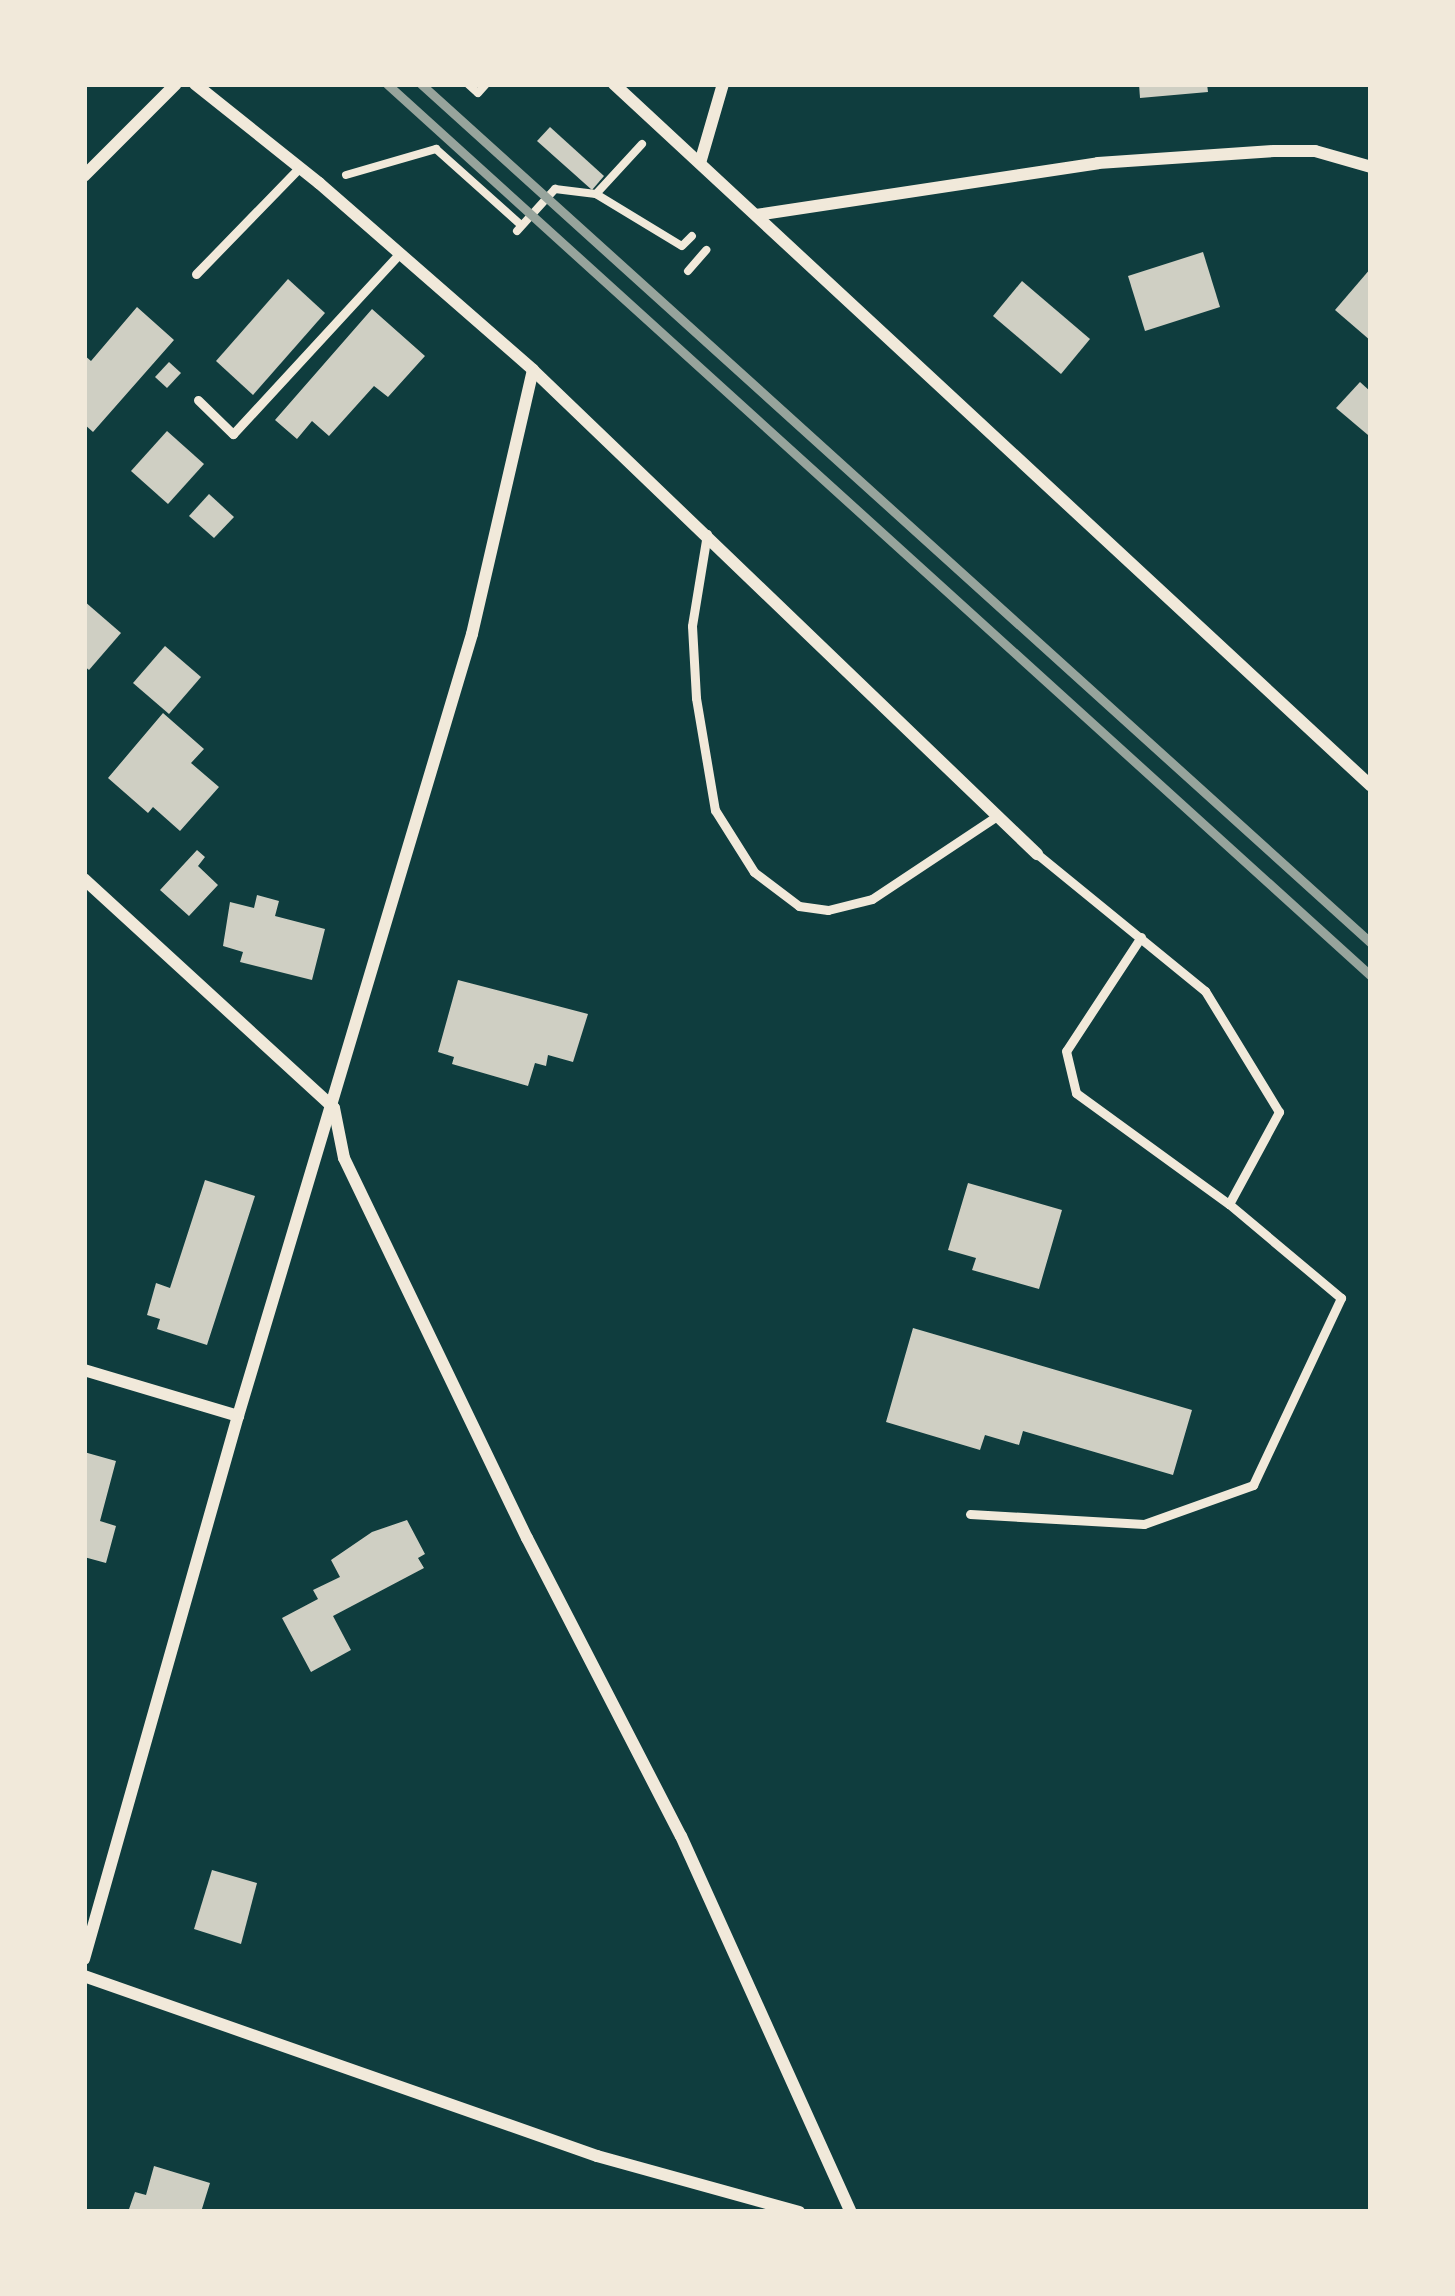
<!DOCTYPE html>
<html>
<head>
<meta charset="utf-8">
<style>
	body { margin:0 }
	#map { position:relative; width:1455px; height:2296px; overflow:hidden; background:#0f3d3e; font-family:"DM Sans",sans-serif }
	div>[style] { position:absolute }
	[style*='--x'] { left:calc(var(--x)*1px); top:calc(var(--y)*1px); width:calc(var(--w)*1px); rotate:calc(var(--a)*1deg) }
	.building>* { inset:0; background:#cfcfc3 }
	.path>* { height:8px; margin:-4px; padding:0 4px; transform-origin:4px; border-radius:4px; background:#f1e9da }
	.service>* { height:9px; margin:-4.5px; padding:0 4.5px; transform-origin:4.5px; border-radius:4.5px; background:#f1e9da }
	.minor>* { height:12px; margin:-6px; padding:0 6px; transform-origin:6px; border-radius:6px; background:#f1e9da }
	.rail>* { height:9px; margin:-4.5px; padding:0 4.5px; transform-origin:4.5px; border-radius:4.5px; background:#97a49c }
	span { translate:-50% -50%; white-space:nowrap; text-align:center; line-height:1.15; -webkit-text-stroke:9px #f1e9da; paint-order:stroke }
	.frame { position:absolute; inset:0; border:87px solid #f1e9da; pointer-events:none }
</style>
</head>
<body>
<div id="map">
	<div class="building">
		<div style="clip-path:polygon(1139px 84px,1207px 84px,1208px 92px,1140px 98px)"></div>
		<div style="clip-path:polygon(550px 127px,604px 176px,592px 190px,537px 141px)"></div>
		<div style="clip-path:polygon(1203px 252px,1220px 307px,1145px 331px,1128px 276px)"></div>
		<div style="clip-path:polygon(1371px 268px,1371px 341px,1335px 310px)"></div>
		<div style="clip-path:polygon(288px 279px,325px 313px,253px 395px,216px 361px)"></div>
		<div style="clip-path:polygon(1022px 281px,1090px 339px,1061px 374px,993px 316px)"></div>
		<div style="clip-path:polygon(137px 307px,174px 340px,93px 432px,84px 424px,84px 355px,91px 361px)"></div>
		<div style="clip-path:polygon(372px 309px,425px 356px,388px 397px,374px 386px,329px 436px,312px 421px,297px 439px,275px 420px)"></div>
		<div style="clip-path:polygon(169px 362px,181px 373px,167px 388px,155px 377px)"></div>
		<div style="clip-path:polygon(1360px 382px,1371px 392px,1368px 435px,1336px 408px)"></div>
		<div style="clip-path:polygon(167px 431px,204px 464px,168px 504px,131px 471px)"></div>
		<div style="clip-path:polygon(209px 494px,234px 517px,214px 538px,189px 516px)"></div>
		<div style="clip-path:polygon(84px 601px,121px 633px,89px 670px,84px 666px)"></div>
		<div style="clip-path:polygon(165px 646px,201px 677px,169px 714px,133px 683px)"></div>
		<div style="clip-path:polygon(163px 713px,204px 749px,191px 763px,219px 787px,180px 831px,153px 807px,148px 813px,108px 778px)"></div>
		<div style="clip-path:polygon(197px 850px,205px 857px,198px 866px,218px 885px,189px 916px,160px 890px)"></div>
		<div style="clip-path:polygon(257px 895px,279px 901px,275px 916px,325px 929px,312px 980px,240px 962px,243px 952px,223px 946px,230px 902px,254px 908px)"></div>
		<div style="clip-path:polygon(458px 980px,588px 1014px,573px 1062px,548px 1055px,546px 1066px,535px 1063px,528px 1086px,452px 1064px,454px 1057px,438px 1052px)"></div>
		<div style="clip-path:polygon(205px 1180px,255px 1196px,207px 1345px,157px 1329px,160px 1319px,147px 1315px,156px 1283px,170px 1288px)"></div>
		<div style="clip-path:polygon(968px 1183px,1062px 1210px,1039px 1289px,972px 1270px,976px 1258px,948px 1250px)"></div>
		<div style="clip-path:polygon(913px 1328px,1192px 1410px,1173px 1475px,1023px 1431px,1019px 1445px,985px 1435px,980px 1450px,886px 1422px)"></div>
		<div style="clip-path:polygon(84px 1452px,116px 1461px,100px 1521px,116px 1526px,106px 1563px,84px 1557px)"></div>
		<div style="clip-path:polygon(407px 1520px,425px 1554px,418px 1558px,424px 1568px,333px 1616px,351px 1650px,311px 1672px,282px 1618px,318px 1599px,313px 1590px,340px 1577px,331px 1560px,372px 1532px)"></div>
		<div style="clip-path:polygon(212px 1870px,257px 1883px,241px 1944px,194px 1929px)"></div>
		<div style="clip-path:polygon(154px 2166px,210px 2183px,201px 2212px,128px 2212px,135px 2192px,146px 2195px)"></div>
	</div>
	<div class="path">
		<div style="--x:468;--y:84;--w:13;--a:42"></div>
		<div style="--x:478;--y:93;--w:12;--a:-48"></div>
		<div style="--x:346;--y:175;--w:94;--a:-16.1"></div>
		<div style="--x:436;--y:149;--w:114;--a:41.8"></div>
		<div style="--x:596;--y:194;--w:100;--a:31.2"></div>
		<div style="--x:682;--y:246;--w:14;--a:-45"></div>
		<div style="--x:517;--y:231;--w:57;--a:-47.9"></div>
		<div style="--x:555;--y:189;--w:41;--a:7"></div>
		<div style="--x:596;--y:194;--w:68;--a:-47.4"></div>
		<div style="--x:688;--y:271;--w:28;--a:-49"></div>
	</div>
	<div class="service">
		<div style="--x:196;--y:274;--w:149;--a:-45.8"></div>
		<div style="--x:198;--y:400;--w:49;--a:44.2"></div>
		<div style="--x:233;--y:434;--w:245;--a:-47.3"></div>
		<div style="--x:707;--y:534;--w:93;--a:99.3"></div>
		<div style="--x:692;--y:626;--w:72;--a:86.8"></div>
		<div style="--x:696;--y:698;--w:114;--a:80.4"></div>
		<div style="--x:715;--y:810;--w:73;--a:57.8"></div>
		<div style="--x:754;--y:872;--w:56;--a:37.1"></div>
		<div style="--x:799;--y:906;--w:29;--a:8"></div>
		<div style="--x:828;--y:910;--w:45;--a:-14"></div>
		<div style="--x:872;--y:899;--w:150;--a:-33.6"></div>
		<div style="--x:1141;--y:937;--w:136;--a:123.3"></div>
		<div style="--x:1066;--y:1051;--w:43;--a:76.6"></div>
		<div style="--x:1076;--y:1093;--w:189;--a:36"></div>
		<div style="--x:970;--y:1514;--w:174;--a:3.3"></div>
		<div style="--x:1144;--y:1524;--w:116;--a:-19.7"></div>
		<div style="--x:1253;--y:1485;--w:207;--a:-64.8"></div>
		<div style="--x:1341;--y:1298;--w:146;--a:-140"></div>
		<div style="--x:1229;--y:1204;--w:105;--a:-61.5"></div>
		<div style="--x:1279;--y:1112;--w:142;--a:-121.4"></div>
		<div style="--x:1205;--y:991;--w:217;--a:-140.8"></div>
	</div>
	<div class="minor">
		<div style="--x:195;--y:84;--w:159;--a:38.6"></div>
		<div style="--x:319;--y:183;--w:284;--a:41.1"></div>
		<div style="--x:533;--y:370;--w:699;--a:43.84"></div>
		<div style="--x:614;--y:84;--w:1032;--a:42.84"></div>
		<div style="--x:700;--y:163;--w:82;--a:-73.8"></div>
		<div style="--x:84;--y:176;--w:130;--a:-45"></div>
		<div style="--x:756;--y:215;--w:346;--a:-8.6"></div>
		<div style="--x:1098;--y:163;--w:176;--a:-3.9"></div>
		<div style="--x:1274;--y:151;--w:41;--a:0"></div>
		<div style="--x:1315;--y:151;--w:58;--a:15.9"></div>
		<div style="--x:84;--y:879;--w:339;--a:42.5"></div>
		<div style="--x:334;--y:1108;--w:51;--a:78.7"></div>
		<div style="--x:344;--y:1158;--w:422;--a:64.3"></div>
		<div style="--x:527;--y:1538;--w:335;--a:62.7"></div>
		<div style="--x:681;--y:1836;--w:413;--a:65.7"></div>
		<div style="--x:84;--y:1370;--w:161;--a:16.6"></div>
		<div style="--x:84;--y:1959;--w:564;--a:-74.17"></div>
		<div style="--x:238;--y:1416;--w:816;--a:-73.34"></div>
		<div style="--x:472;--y:634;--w:271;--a:-77"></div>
		<div style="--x:84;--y:1976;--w:544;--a:19.33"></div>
		<div style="--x:597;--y:2156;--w:210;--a:15.5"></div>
	</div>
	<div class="rail">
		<div style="--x:387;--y:84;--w:1328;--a:42.19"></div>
		<div style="--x:421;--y:84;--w:1281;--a:42.12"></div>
	</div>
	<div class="frame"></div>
</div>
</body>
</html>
